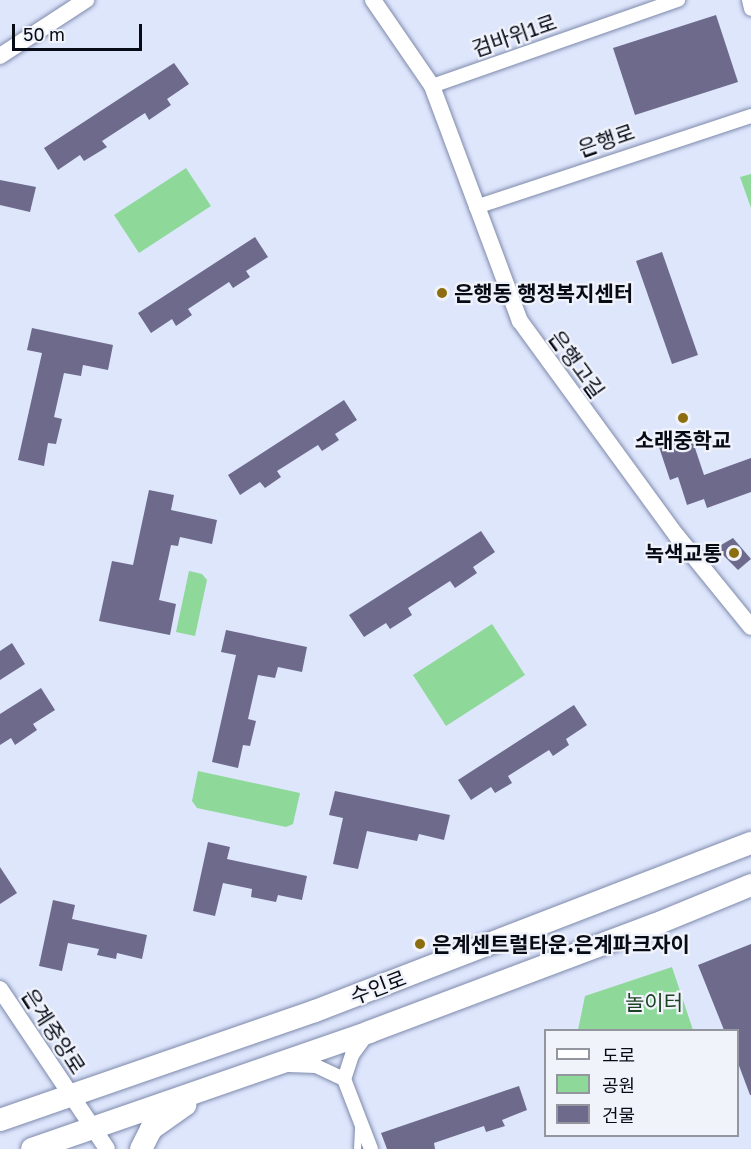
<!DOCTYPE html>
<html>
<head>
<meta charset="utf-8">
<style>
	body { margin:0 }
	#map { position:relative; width:751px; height:1149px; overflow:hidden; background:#dee6fc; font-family:"Golos Text","Noto Sans KR",sans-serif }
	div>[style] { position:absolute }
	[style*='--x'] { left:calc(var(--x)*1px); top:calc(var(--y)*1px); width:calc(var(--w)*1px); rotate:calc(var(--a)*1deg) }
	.green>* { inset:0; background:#8ed99a }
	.building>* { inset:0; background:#6d6a8b }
	.roads { filter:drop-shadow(0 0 2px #7e8aab) drop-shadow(0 0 2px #7e8aab) }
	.service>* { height:7px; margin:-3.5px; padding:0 3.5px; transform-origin:3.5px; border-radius:3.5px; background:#fff }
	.minor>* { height:14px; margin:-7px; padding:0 7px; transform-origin:7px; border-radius:7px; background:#fff }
	.tertiary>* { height:16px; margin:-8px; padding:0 8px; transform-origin:8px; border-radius:8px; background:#fff }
	.primary>* { height:22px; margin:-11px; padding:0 11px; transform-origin:11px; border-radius:11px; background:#fff }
	.dots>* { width:16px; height:16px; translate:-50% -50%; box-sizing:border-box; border:3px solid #f1f3fb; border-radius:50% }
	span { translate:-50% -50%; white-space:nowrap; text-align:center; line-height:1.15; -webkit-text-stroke:4.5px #f1f3fb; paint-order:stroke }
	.street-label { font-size:21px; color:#070b16 }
	.poi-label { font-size:21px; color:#070b16; font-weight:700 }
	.left { translate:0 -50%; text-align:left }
	.right { translate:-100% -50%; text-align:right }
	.park-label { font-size:21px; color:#1c4123 }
	.legend { position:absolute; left:544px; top:1029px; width:195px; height:108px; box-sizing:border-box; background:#f1f3fb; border:2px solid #93969f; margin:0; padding:8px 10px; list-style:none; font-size:18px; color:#070b16 }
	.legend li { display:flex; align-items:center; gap:12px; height:30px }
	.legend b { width:30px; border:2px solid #93969f }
	.scale { position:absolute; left:12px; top:24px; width:130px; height:27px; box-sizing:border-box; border:3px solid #070b16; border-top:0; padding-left:8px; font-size:18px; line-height:21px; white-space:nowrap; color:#070b16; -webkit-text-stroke:4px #f1f3fb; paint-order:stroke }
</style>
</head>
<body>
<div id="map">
	<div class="green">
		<div style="clip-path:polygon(186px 168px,211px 206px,139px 253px,114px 215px)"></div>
		<div style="clip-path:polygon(751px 174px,751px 208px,740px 177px)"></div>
		<div style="clip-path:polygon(189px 571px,202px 574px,207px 580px,195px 636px,176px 632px)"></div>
		<div style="clip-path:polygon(492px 624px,525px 675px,446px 726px,413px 675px)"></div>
		<div style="clip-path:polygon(198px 771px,300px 793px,293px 824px,286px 827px,197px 808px,192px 801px)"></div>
		<div style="clip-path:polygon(672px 967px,693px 1030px,578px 1030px,585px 996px)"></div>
	</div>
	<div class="building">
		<div style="clip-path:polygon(716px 15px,738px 82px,635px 115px,613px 48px)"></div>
		<div style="clip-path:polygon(174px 63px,189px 84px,167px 99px,171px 105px,149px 120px,145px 113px,102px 141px,107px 147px,84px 161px,80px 155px,58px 170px,44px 148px)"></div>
		<div style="clip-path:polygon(0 180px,36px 187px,30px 212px,0 205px)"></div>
		<div style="clip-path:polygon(255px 237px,268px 257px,246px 271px,250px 277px,233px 288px,229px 282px,188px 309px,192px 315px,176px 326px,172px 319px,151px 333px,138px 313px)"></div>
		<div style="clip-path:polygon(662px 252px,698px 355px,672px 364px,636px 261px)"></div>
		<div style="clip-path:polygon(32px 328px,113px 345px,108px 370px,83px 365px,81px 376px,64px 373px,54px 417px,62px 419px,56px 444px,48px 443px,44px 466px,18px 460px,42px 353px,27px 350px)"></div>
		<div style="clip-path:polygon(344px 400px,357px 420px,335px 434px,339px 440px,322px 451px,318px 445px,277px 471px,281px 477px,265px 488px,260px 482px,240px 495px,228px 475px)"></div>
		<div style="clip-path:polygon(690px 433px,704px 475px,751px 458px,751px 492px,707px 508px,704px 499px,687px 505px,678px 477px,670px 480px,658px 444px)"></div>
		<div style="clip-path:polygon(149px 490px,174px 495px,171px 510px,217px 520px,212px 544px,180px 537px,178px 546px,171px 545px,159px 600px,176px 604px,170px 635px,99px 621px,112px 561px,133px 565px)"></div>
		<div style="clip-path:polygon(481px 531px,495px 552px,473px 567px,477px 573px,455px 588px,450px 581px,408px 608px,412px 615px,390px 629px,386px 623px,364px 637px,349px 615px)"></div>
		<div style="clip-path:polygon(733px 538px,751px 559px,738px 570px,716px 548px)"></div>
		<div style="clip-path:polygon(226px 630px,307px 647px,302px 672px,278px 667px,275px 678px,258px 675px,248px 719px,256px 721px,250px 746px,243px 745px,238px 768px,212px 762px,236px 655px,221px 652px)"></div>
		<div style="clip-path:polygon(12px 643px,25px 664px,0 680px,0 651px)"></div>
		<div style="clip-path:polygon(41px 688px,55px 710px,33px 724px,37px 730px,15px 745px,11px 738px,0 745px,0 714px)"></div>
		<div style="clip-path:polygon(574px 705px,587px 725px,566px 739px,569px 745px,553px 756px,549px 750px,508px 776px,512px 783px,495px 793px,491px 787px,471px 800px,458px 780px)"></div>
		<div style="clip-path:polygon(335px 791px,450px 815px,444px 840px,419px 834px,417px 841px,367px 831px,358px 869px,333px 864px,343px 818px,329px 815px)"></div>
		<div style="clip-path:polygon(208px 842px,230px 847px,227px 859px,307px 876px,302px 900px,278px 895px,276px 902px,251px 897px,252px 889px,223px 883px,215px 916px,193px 911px)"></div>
		<div style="clip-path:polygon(0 867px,17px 893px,0 904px)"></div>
		<div style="clip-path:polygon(53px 900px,75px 905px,72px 919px,147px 935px,142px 959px,117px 953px,116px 959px,97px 955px,99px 949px,68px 943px,62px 971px,39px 966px)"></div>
		<div style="clip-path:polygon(751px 944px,751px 1095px,750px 1095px,738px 1063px,738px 1030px,724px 1030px,698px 965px)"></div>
		<div style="clip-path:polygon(519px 1086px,527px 1110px,502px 1120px,505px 1126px,486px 1132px,484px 1126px,434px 1143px,435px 1149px,387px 1149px,381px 1133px)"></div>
	</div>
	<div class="roads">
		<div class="service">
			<div style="--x:357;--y:1149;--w:21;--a:-87"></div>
		</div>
		<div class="minor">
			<div style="--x:749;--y:0;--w:9;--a:77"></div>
			<div style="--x:432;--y:86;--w:261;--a:-19.3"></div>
			<div style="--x:476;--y:207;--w:290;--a:-18.3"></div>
			<div style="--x:368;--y:1033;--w:27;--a:126"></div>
			<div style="--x:352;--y:1055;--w:25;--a:108"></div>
			<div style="--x:344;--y:1079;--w:75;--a:68.9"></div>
			<div style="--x:289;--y:1065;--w:27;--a:2"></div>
			<div style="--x:316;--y:1066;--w:31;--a:25"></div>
		</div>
		<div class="tertiary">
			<div style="--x:373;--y:0;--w:104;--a:55.5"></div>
			<div style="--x:432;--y:86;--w:251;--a:69.5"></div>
			<div style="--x:520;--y:321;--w:266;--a:53.9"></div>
			<div style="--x:677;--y:536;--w:117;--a:50.9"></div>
			<div style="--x:0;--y:56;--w:103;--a:-33.1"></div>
			<div style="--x:0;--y:989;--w:192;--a:56.2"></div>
		</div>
		<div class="primary">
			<div style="--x:0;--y:1120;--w:333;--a:-19.1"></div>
			<div style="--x:315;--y:1011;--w:467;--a:-21.1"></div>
			<div style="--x:32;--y:1149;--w:357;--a:-19.1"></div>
			<div style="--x:369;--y:1032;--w:304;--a:-20.6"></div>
			<div style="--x:654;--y:925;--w:105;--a:-22.4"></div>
			<div style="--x:141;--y:1149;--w:22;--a:-63"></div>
			<div style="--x:151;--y:1129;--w:42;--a:-35.2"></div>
		</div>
	</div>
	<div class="dots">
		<div style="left:442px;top:293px;background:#8c6e10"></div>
		<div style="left:683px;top:418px;background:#8c6e10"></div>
		<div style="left:734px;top:553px;background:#8c6e10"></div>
		<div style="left:420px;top:944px;background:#8c6e10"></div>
	</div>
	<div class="street-label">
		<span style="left:514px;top:35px;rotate:-19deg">검바위1로</span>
		<span style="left:606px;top:140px;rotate:-19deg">은행로</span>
		<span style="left:577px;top:364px;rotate:54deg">은행고길</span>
		<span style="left:378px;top:987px;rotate:-21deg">수인로</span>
		<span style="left:54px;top:1031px;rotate:57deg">은계중앙로</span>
	</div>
	<div class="poi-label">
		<span class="left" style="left:454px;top:293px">은행동 행정복지센터</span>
		<span style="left:683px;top:440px">소래중학교</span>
		<span class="right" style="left:722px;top:553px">녹색교통</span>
		<span class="left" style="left:432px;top:944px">은계센트럴타운.은계파크자이</span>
	</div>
	<div class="park-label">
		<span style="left:654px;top:1002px">놀이터</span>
	</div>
	<ul class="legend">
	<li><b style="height:8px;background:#fff"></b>도로</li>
	<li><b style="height:16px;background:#8ed99a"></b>공원</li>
	<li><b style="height:16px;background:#6d6a8b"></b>건물</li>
	</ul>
	<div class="scale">50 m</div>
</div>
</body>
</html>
